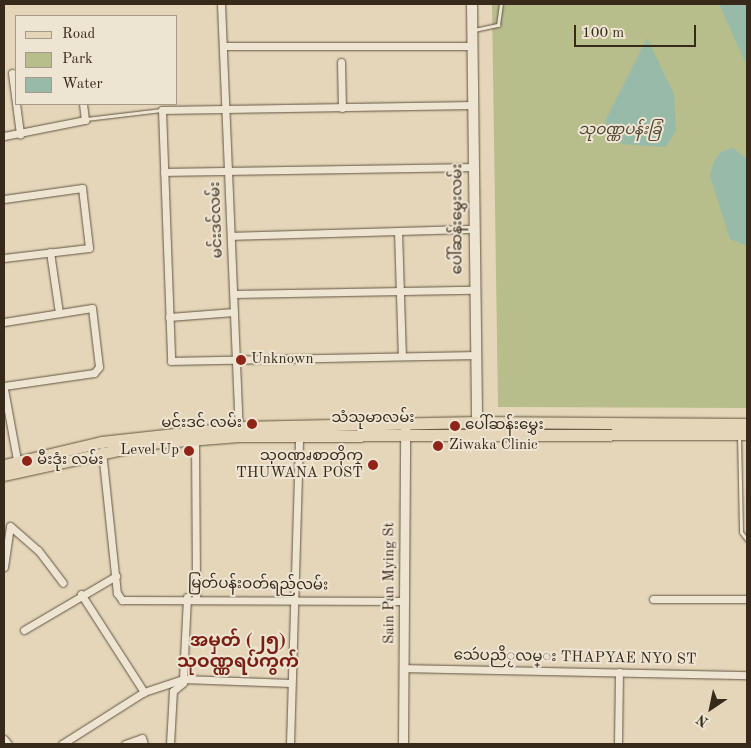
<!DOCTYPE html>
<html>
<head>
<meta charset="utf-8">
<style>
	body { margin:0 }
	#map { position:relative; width:751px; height:748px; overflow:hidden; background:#e5d6b9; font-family:"Old Standard TT","Noto Sans Myanmar",serif }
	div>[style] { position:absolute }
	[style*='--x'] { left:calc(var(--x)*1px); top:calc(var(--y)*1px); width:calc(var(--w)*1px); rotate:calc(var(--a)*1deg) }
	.green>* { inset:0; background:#b8bd8c }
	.water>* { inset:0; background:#97baa9 }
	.roads { filter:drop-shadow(0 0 1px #625542) drop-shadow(0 0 1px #625542) }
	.service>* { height:3px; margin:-1.5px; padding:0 1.5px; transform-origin:1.5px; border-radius:1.5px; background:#eee4d2 }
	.minor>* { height:7px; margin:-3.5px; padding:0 3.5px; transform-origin:3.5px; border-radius:3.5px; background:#eee4d2 }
	.tertiary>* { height:9px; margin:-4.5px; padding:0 4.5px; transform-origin:4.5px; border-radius:4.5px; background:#eee4d2 }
	.secondary>* { height:10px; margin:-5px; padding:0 5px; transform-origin:5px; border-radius:5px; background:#eee4d2 }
	.primary>* { height:11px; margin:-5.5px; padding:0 5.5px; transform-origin:5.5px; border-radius:5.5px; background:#e5d6b9 }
	.dots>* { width:14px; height:14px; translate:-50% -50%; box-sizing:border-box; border:2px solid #eee4d2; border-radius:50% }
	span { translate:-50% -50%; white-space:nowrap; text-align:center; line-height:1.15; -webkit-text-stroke:4px #eee4d2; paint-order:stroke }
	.park-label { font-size:15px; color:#514732; font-style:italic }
	.street-label { font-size:15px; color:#372a1b }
	.poi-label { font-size:15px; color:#372a1b }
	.left { translate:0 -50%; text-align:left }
	.right { translate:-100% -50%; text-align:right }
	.quarter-label { font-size:18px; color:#7a1f14; font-weight:700 }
	.frame { position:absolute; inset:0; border:5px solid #372a1b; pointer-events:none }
	.legend { position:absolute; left:15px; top:15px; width:162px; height:90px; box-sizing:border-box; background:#eee4d2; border:1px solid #a59a89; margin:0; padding:6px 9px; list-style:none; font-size:15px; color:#372a1b }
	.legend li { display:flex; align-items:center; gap:10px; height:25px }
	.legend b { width:25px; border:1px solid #a59a89 }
	.north { position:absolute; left:686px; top:683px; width:50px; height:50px; -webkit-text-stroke:4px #eee4d2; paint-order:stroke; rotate:214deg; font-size:14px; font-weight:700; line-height:20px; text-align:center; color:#372a1b }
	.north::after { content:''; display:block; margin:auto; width:18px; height:22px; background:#372a1b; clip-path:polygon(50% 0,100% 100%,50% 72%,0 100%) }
	.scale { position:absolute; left:574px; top:25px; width:122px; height:22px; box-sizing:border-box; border:2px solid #372a1b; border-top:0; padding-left:6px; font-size:15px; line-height:18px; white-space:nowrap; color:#372a1b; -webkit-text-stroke:4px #eee4d2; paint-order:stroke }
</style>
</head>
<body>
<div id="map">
	<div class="green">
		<div style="clip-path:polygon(492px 4px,719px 4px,747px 64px,747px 408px,498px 407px)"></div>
	</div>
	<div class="water">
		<div style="clip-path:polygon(719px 4px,747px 4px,747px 64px,744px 60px)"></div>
		<div style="clip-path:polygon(647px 38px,674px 94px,676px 130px,666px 147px,622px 144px,612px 138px,605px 121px)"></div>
		<div style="clip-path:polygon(733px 148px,747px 159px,747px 246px,730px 239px,710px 176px,714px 161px,722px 151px)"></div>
	</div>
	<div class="roads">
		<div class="service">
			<div style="--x:474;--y:30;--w:25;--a:-12"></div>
			<div style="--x:498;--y:25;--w:21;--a:-82"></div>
			<div style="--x:86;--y:119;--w:76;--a:-6.8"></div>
			<div style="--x:739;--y:435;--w:97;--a:88.8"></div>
			<div style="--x:741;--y:532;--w:10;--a:53"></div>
		</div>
		<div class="minor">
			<div style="--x:221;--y:4;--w:426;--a:87.6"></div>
			<div style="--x:223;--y:46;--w:250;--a:0"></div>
			<div style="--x:341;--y:62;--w:46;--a:88.8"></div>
			<div style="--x:12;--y:73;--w:62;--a:82.5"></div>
			<div style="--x:474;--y:105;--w:312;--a:179.1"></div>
			<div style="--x:162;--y:110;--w:251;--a:87.9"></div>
			<div style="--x:171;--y:361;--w:303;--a:-1.1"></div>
			<div style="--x:4;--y:136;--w:83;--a:-11.2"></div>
			<div style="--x:85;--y:120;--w:16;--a:-97"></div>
			<div style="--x:164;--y:172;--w:309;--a:-0.9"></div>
			<div style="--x:4;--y:199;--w:79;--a:-8"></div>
			<div style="--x:82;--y:188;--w:60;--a:83.3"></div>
			<div style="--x:89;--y:248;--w:86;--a:173.3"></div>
			<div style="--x:398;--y:231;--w:124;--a:88.2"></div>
			<div style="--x:231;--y:236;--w:241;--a:-1.7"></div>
			<div style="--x:50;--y:252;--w:62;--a:81.6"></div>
			<div style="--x:234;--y:294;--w:239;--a:-1"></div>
			<div style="--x:169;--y:317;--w:65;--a:-4.4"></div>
			<div style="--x:4;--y:322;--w:89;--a:-9"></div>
			<div style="--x:92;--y:308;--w:59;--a:83.2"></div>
			<div style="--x:99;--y:367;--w:8;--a:130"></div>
			<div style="--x:94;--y:373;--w:91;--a:171.8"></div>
			<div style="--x:4;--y:389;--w:77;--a:79.6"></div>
			<div style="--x:195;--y:438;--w:159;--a:89.6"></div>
			<div style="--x:102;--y:451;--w:143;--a:84"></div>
			<div style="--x:117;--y:593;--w:9;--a:54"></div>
			<div style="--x:122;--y:600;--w:281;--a:0.2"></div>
			<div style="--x:4;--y:567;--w:41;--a:-81.7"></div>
			<div style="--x:10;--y:526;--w:37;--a:41"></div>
			<div style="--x:38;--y:550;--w:41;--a:52.9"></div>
			<div style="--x:81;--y:594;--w:117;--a:57.3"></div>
			<div style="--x:653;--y:599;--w:94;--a:0"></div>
			<div style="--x:24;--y:630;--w:107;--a:-30.4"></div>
			<div style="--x:403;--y:668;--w:344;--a:1.2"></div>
			<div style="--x:183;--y:679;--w:82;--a:-87.2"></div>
			<div style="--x:4;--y:739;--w:6;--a:51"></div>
			<div style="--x:62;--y:744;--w:97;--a:-32.4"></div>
			<div style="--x:144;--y:692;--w:41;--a:-18.4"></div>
			<div style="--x:183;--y:679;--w:108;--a:2.1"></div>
			<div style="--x:125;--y:744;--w:18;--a:-19"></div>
			<div style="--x:142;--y:738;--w:6;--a:72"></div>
			<div style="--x:170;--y:744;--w:53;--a:-86.8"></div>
			<div style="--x:173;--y:691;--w:13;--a:-39"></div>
			<div style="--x:290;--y:744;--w:312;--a:-88.3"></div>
			<div style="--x:618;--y:744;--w:72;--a:-89.2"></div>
		</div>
		<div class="tertiary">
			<div style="--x:403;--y:744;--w:322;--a:-89.6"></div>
		</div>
		<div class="secondary">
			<div style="--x:472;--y:4;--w:430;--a:89.3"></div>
		</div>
		<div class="primary">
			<div style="--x:4;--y:465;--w:100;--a:-13.3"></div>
			<div style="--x:101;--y:442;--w:139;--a:-6.2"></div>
			<div style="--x:239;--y:427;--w:238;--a:-1.2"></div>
			<div style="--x:477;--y:422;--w:270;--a:0.4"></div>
			<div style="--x:4;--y:475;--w:149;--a:-12.4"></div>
			<div style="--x:150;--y:443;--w:89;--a:-4.5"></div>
			<div style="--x:239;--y:436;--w:508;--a:-0.23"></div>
		</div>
	</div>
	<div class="dots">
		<div style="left:241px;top:360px;background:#8f2418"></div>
		<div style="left:252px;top:424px;background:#8f2418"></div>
		<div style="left:455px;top:426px;background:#8f2418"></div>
		<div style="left:438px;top:446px;background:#8f2418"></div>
		<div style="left:189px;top:451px;background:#8f2418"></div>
		<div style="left:27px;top:461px;background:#8f2418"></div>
		<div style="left:373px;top:465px;background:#8f2418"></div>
	</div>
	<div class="park-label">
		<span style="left:620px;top:131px">သုဝဏ္ဏပန်းခြံ</span>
	</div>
	<div class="street-label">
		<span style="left:458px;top:219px;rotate:-90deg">ပေါ်ဆန်းမွှေးလမ်း</span>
		<span style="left:217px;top:220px;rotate:-92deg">မင်းဒင်လမ်း</span>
		<span style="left:373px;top:419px">သံသုမာလမ်း</span>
		<span style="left:390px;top:583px;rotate:-90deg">Sain Pan Mying St</span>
		<span style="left:258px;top:585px;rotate:1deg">မြတ်ပန်းဝတ်ရည်လမ်း</span>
		<span style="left:575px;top:658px;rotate:1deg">သေဴပညိႂလမ္း THAPYAE NYO ST</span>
	</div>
	<div class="poi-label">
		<span class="left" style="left:251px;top:360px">Unknown</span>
		<span class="right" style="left:242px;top:424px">မင်းဒင် လမ်း</span>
		<span class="left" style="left:465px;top:426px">ပေါ်ဆန်းမွှေး</span>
		<span class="left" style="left:449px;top:446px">Ziwaka Clinic</span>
		<span class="right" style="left:179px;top:451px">Level Up</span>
		<span class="right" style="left:363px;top:465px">သုဝဏၧစာတိုက္<br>THUWANA POST</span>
		<span class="left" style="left:37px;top:461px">မီးဒုံး လမ်း</span>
	</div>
	<div class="quarter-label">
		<span style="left:238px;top:652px">အမှတ် (၂၅)<br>သုဝဏ္ဏရပ်ကွက်</span>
	</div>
	<div class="frame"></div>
	<ul class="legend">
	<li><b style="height:6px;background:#e5d6b9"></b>Road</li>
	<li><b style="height:14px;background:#b8bd8c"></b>Park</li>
	<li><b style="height:14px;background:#97baa9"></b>Water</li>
	</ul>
	<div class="north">N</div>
	<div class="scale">100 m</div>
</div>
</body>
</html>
